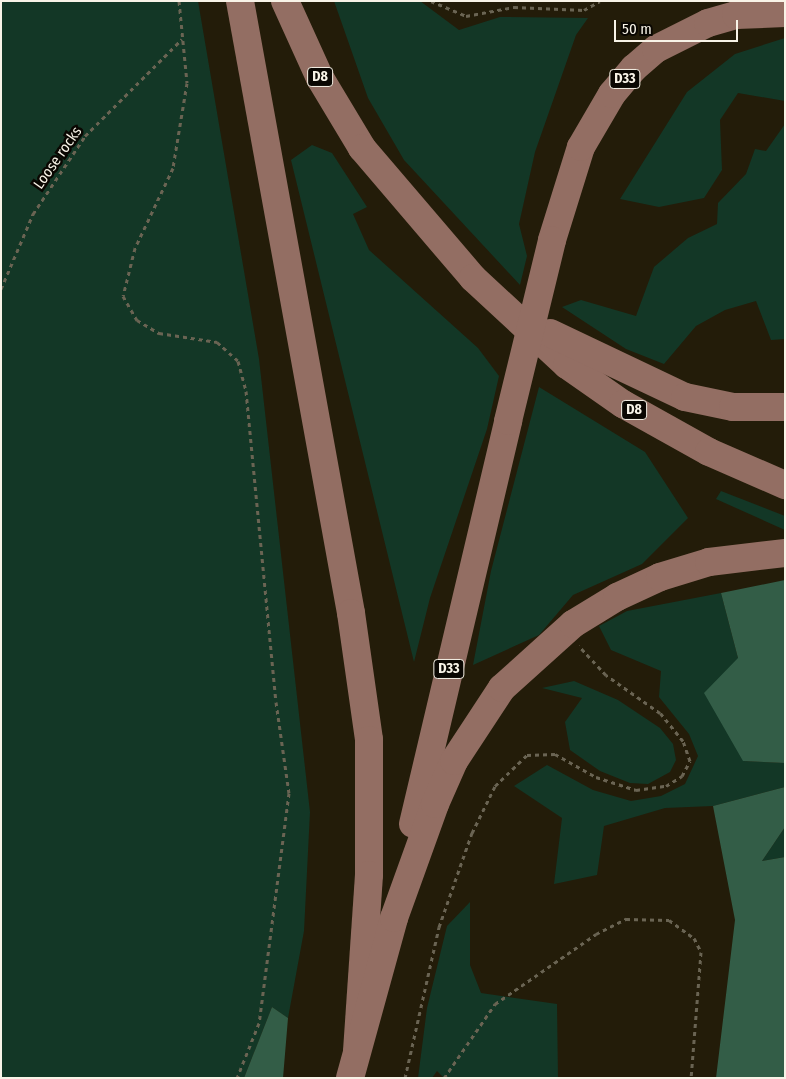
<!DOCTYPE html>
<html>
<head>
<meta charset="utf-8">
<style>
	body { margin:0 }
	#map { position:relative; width:786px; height:1079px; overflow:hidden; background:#231c09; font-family:"Fira Sans Condensed",sans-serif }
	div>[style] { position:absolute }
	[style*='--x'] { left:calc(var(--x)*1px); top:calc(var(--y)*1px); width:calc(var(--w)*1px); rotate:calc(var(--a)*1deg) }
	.green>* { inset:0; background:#133726 }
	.forest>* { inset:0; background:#335d47 }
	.path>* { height:3px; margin-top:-1.5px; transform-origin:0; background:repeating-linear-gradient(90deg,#6a6453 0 4px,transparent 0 8px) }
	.primary>* { height:28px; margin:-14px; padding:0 14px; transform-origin:14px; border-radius:14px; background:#936e63 }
	.primary-bridge>* { height:28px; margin:-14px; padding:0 14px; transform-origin:14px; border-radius:14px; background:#936e63 }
	span { translate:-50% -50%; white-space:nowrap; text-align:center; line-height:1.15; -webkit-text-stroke:5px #0a0702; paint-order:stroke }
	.shield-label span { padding:1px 4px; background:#0a0702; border:1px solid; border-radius:4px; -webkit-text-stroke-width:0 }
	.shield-label { font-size:14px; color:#f8f3e7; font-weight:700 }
	.street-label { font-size:15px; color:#f8f3e7 }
	.frame { position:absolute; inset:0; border:2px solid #f8f3e7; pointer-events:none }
	.scale { position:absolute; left:614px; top:20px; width:124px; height:22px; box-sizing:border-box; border:2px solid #f8f3e7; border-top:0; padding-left:6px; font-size:15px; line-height:18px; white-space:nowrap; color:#f8f3e7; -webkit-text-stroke:4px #0a0702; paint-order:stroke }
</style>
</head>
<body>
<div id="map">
	<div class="green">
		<div style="clip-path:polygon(1px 1px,198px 1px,259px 359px,310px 812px,304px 931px,288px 1018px,272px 1007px,244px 1078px,1px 1078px)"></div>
		<div style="clip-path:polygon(334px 1px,420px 1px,459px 30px,500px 17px,588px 18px,576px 35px,535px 152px,519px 224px,527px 256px,520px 285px,404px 160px,368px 98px)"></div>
		<div style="clip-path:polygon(785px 38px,785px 101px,738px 93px,720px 120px,722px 170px,704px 198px,659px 207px,620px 199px,687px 92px,735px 54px)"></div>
		<div style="clip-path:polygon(785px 124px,785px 339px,771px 340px,756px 301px,725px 310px,696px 326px,664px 364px,626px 349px,562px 307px,581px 300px,636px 316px,654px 267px,688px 238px,717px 224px,718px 203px,746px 174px,755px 149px,766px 151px)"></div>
		<div style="clip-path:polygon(312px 145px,332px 153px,367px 207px,353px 214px,369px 250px,478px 348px,499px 376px,487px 429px,430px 598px,414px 662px,291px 160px)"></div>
		<div style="clip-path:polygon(539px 387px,645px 452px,688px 518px,642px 564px,573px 595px,539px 635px,473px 665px,491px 571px)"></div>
		<div style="clip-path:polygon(721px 491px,785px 516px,785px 530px,716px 499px)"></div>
		<div style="clip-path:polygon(721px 593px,738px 658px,743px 761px,785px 763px,785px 787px,713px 806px,665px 808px,604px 826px,597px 875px,554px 884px,562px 818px,514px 786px,547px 765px,593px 790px,631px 801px,661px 796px,685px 784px,698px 756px,689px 734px,659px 697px,661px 671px,611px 650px,599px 626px,627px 611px)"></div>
		<div style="clip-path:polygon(574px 681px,618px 700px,660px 728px,673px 744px,676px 760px,670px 772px,648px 784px,630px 783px,600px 771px,570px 750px,565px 722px,582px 698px,542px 688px)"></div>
		<div style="clip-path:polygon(785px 827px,785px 857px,762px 861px)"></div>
		<div style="clip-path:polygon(470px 902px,470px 965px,481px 993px,557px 1004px,558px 1078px,444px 1078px,437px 1071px,432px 1078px,418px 1078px,427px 1008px,447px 926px)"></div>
	</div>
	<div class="forest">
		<div style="clip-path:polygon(785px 580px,785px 763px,743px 761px,704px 693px,738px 658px,721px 593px)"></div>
		<div style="clip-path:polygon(785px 787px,785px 827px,762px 861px,785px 857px,785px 1078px,716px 1078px,735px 920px,713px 806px)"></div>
		<div style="clip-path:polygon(272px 1007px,288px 1018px,283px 1078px,244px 1078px)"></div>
	</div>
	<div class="path">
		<div style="--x:179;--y:1;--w:82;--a:84.4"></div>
		<div style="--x:187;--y:83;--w:86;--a:99.4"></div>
		<div style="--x:173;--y:168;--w:89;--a:115.4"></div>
		<div style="--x:135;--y:248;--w:49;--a:104"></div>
		<div style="--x:123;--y:296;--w:28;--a:60"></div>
		<div style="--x:137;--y:320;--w:26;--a:31"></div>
		<div style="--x:159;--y:333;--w:59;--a:8.8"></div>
		<div style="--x:217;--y:342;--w:28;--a:42"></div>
		<div style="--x:238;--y:361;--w:31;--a:75"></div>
		<div style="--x:246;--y:391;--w:312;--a:84.5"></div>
		<div style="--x:276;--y:702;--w:92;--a:81.9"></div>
		<div style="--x:289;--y:793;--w:232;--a:97.4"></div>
		<div style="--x:259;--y:1023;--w:59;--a:111.8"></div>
		<div style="--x:431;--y:1;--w:38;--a:23"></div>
		<div style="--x:466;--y:16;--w:49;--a:-10.6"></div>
		<div style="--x:514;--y:7;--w:70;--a:2.5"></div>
		<div style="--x:584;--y:10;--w:18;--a:-29"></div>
		<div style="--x:1;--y:289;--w:82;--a:-66.9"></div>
		<div style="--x:33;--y:214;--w:94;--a:-56.3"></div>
		<div style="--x:85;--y:136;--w:137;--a:-45"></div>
		<div style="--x:405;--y:1078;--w:155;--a:-77.3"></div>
		<div style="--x:439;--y:927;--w:100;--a:-70.7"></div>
		<div style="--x:472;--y:833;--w:52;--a:-63.9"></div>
		<div style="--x:495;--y:786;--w:45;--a:-44.1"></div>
		<div style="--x:527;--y:755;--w:28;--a:-2"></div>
		<div style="--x:555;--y:754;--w:47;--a:29.3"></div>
		<div style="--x:596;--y:777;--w:42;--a:18"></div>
		<div style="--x:636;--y:790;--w:30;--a:-8"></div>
		<div style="--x:666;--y:786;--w:19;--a:-32"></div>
		<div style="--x:682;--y:776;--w:17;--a:-62"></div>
		<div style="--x:690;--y:761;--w:21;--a:-109"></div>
		<div style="--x:683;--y:741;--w:36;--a:-129"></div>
		<div style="--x:660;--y:713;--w:66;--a:-144.9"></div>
		<div style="--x:606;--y:675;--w:40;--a:-133"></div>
		<div style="--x:444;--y:1078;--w:90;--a:-55.4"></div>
		<div style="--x:495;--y:1004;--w:123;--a:-34.7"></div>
		<div style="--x:596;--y:934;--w:34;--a:-27"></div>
		<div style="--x:626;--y:919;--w:43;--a:1.3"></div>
		<div style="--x:669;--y:920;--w:31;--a:36"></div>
		<div style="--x:694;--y:938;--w:16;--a:63"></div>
		<div style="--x:701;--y:952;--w:126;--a:94.5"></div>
	</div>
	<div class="primary">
		<div style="--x:240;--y:1;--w:622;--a:79.72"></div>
		<div style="--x:351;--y:613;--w:128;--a:81.9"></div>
		<div style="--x:369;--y:740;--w:135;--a:90"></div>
		<div style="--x:369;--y:875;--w:175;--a:93.9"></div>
		<div style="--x:285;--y:1;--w:85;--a:65.6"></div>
		<div style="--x:320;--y:78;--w:82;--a:59"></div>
		<div style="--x:362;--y:148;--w:171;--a:49.5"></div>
		<div style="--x:473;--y:278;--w:128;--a:42.8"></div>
		<div style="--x:567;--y:365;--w:68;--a:34.9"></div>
		<div style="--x:623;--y:404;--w:98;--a:29.2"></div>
		<div style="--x:709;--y:452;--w:83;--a:23.5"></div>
		<div style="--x:552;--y:240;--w:97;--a:-72.7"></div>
		<div style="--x:581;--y:147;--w:61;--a:-59.7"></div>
		<div style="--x:612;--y:94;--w:34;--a:-50"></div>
		<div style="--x:634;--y:68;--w:29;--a:-41"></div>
		<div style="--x:656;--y:49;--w:58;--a:-26.6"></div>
		<div style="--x:708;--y:23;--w:29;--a:-16"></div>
		<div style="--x:736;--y:15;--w:49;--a:-2.3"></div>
		<div style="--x:550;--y:333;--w:149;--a:25.4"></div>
		<div style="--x:685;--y:397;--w:49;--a:11.8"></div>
		<div style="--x:733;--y:407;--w:52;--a:0"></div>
		<div style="--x:413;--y:824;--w:414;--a:-76.7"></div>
		<div style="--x:350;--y:1078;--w:166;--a:-74.6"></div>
		<div style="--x:394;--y:918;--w:121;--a:-70.2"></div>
		<div style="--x:435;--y:804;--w:47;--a:-66.2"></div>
		<div style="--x:454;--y:761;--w:87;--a:-56.7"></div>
		<div style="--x:502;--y:688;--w:96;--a:-42"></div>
		<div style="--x:573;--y:624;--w:52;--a:-31.5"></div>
		<div style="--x:617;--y:597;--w:47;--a:-24.9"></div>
		<div style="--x:660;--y:577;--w:51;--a:-17"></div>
		<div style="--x:709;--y:562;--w:77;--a:-6.8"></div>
	</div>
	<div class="primary-bridge">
		<div style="--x:508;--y:421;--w:186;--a:-76.3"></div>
	</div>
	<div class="shield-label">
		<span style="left:320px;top:77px">D8</span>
		<span style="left:625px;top:79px">D33</span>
		<span style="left:634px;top:410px">D8</span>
		<span style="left:449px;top:669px">D33</span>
	</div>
	<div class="street-label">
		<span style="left:58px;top:158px;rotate:-55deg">Loose rocks</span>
	</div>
	<div class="frame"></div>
	<div class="scale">50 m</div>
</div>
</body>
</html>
